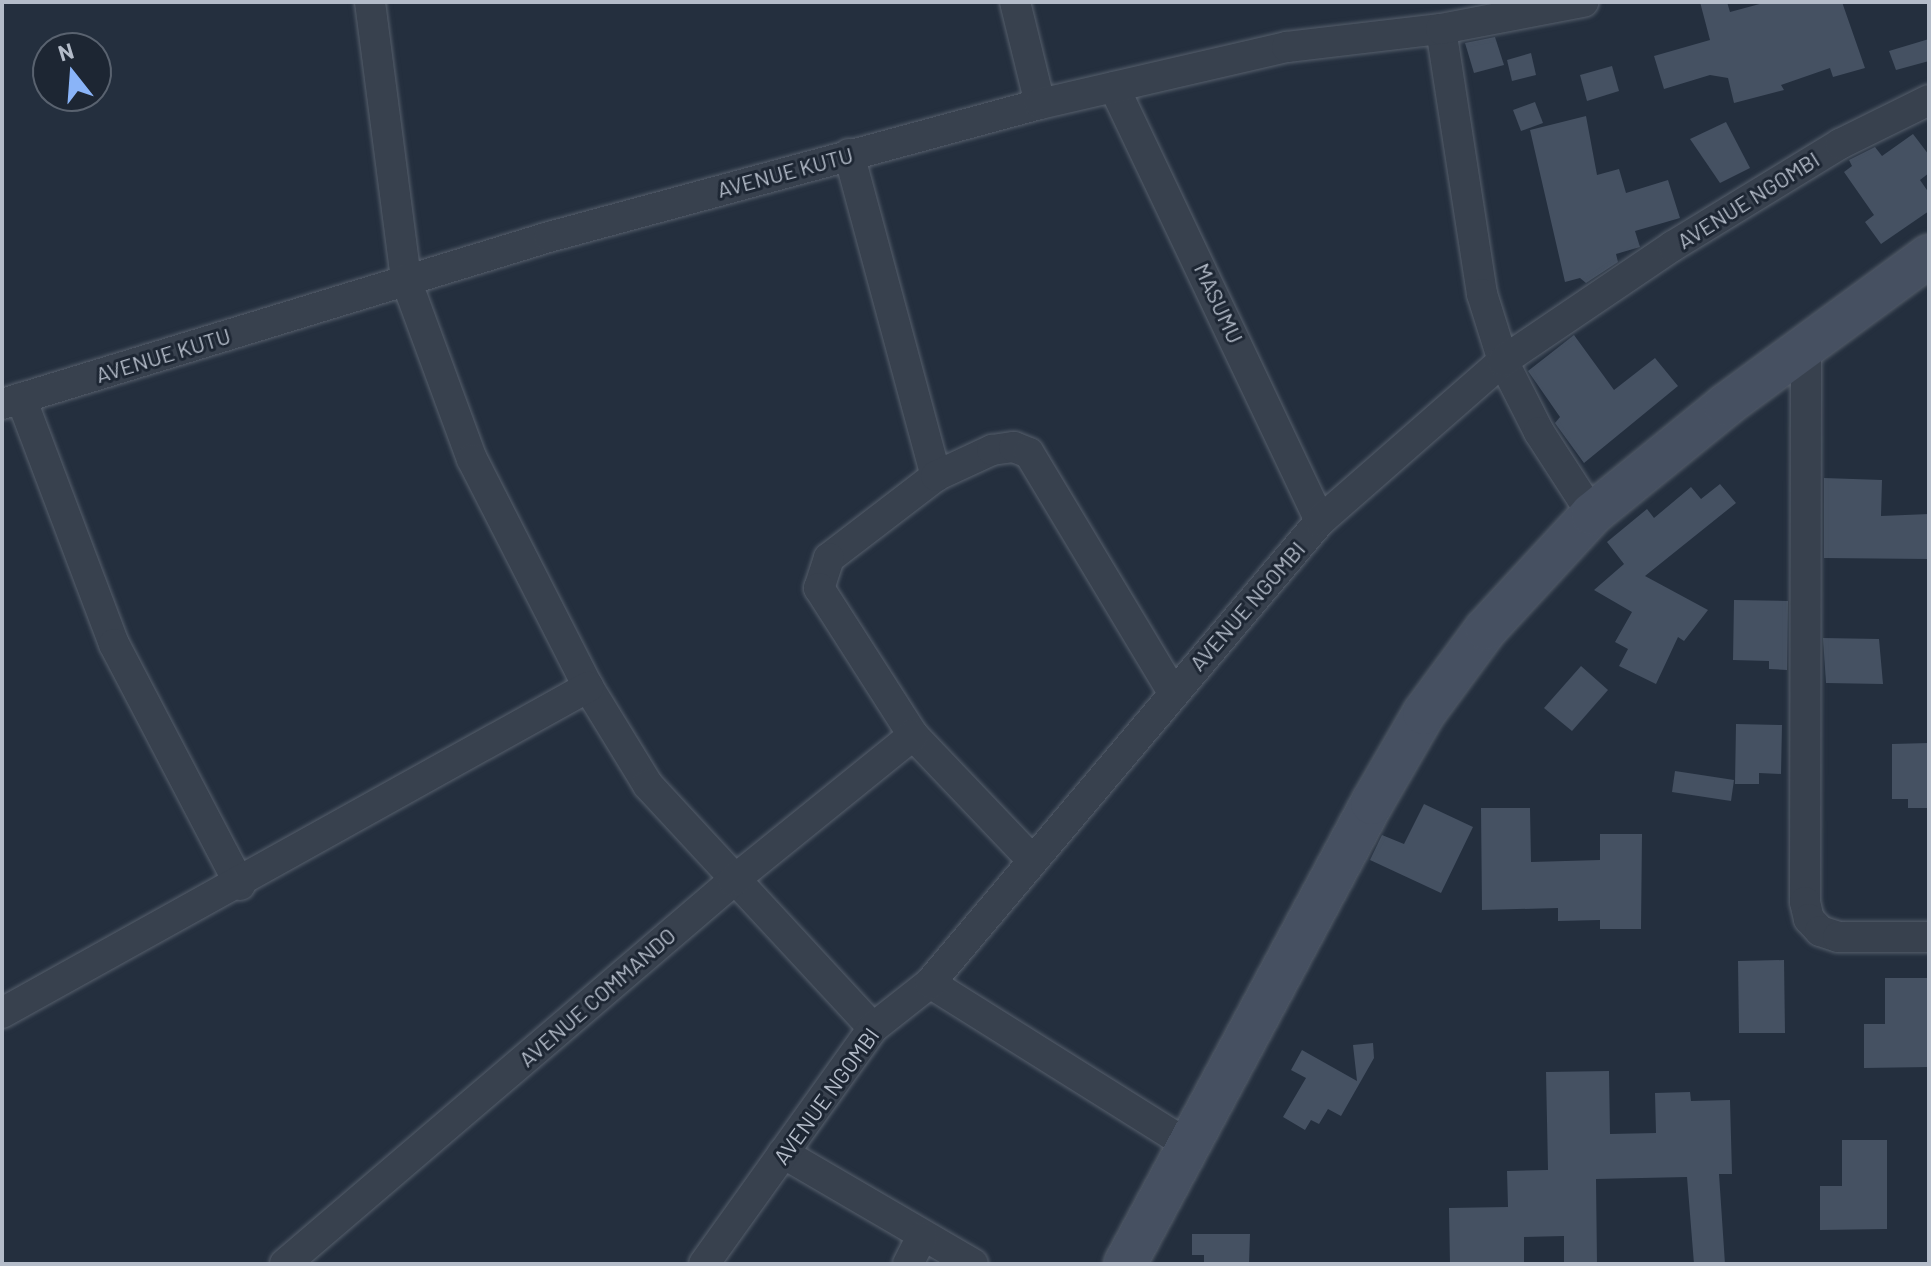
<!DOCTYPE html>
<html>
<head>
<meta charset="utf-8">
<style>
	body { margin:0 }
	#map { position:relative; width:1931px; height:1266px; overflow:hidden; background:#242f3e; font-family:Barlow,sans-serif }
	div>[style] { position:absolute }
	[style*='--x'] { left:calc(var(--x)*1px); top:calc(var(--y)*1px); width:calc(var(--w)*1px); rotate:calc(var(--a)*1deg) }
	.building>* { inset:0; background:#455162 }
	.roads { filter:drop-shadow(0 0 2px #565f6c) drop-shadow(0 0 2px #565f6c) }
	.street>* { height:30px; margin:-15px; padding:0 15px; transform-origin:15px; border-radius:15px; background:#38414e }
	.secondary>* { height:42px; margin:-21px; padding:0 21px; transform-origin:21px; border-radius:21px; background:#465061 }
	span { translate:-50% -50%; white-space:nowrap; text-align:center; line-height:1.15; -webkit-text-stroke:6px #1d2633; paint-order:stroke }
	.street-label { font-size:22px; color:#b4bcc9 }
	.frame { position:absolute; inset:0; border:4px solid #b4bcc9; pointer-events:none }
	.north { position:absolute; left:32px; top:32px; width:80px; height:80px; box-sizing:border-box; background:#1d2633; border:2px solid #59626f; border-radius:50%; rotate:343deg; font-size:22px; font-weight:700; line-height:32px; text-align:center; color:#b4bcc9 }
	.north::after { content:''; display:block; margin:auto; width:28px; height:36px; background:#8ab4f8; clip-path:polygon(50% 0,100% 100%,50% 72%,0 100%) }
</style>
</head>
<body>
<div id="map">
	<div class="building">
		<div style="clip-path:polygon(1700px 2px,1727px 2px,1730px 12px,1767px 2px,1842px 2px,1865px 68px,1833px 77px,1830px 68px,1781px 85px,1784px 90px,1734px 103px,1728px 78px,1710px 75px,1664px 89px,1654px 56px,1710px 40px)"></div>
		<div style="clip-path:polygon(1495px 37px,1504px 65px,1474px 73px,1465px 43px)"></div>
		<div style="clip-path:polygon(1929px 39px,1929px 61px,1896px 70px,1889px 51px)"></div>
		<div style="clip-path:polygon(1531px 53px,1536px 75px,1512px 81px,1507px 60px)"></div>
		<div style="clip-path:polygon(1612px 66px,1619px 91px,1587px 101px,1580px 75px)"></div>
		<div style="clip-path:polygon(1535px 102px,1543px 123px,1521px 131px,1513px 110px)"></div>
		<div style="clip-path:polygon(1586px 116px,1597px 175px,1619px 169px,1626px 193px,1668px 180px,1680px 218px,1635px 231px,1640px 247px,1616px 254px,1618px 262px,1586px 283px,1580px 278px,1565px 282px,1530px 130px)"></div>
		<div style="clip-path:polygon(1726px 122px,1750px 168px,1720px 183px,1690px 139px)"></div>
		<div style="clip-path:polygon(1913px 134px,1929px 155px,1929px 173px,1920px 180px,1929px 193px,1929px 211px,1881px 244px,1865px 222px,1874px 215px,1844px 172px,1852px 166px,1849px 160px,1875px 147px,1882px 156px)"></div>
		<div style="clip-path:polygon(1574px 335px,1614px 390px,1655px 358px,1678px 386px,1584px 463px,1555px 423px,1560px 417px,1528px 371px)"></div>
		<div style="clip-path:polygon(1824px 478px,1882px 480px,1881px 516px,1929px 514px,1929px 559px,1824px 558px)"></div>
		<div style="clip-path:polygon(1720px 484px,1736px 503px,1645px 576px,1708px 610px,1684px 641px,1678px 637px,1656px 684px,1619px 666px,1628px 649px,1615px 642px,1632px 612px,1594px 590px,1624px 564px,1607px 542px,1647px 509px,1654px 518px,1691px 487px,1701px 499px)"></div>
		<div style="clip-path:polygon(1734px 600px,1788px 601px,1787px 670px,1769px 669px,1769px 661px,1733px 660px)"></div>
		<div style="clip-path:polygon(1823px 638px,1879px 639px,1883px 684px,1826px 683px)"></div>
		<div style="clip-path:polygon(1581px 666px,1608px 690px,1572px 731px,1544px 708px)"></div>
		<div style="clip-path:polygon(1736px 724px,1782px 725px,1781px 774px,1759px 773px,1759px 784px,1735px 784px)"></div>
		<div style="clip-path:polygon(1929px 743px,1929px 808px,1908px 808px,1908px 799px,1892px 799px,1892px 744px)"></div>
		<div style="clip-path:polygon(1675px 771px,1734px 780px,1731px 801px,1672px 792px)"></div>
		<div style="clip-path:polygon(1424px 804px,1473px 827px,1441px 893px,1370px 860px,1382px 835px,1404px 844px)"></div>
		<div style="clip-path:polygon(1481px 808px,1530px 808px,1531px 862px,1600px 860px,1600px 834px,1642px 834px,1641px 929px,1600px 929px,1600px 920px,1558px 921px,1558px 908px,1482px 910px)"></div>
		<div style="clip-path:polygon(1784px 960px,1785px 1033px,1739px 1033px,1738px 961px)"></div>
		<div style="clip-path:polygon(1885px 978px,1929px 978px,1929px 1067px,1864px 1068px,1864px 1024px,1885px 1024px)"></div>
		<div style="clip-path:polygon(1373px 1043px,1374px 1058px,1341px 1116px,1328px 1109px,1319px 1124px,1311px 1120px,1305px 1130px,1283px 1117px,1306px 1078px,1291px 1070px,1302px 1050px,1357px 1081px,1353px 1045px)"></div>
		<div style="clip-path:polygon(1609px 1071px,1610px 1134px,1656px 1133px,1655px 1093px,1690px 1092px,1691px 1101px,1730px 1100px,1732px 1174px,1719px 1174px,1725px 1264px,1694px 1264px,1687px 1177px,1596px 1179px,1597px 1264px,1564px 1264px,1564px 1236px,1524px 1237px,1524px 1263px,1450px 1264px,1449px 1208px,1508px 1207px,1507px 1171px,1548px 1170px,1546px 1072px)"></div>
		<div style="clip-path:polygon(1842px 1140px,1887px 1140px,1887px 1229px,1820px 1230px,1820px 1186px,1842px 1186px)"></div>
		<div style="clip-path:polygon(1192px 1234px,1250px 1234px,1249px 1264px,1204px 1264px,1204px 1255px,1192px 1255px)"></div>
	</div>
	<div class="roads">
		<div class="street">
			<div style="--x:370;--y:2;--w:280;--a:82.6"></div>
			<div style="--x:406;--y:280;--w:191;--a:69.8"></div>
			<div style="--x:472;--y:459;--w:256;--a:63"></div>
			<div style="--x:588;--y:687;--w:115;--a:58.5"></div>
			<div style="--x:648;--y:785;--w:331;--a:47.2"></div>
			<div style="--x:1015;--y:2;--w:105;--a:76.2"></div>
			<div style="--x:1441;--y:29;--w:268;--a:81.2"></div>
			<div style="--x:1482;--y:294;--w:70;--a:72.6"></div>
			<div style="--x:1503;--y:361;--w:80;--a:63.1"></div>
			<div style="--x:1539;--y:432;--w:98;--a:57.1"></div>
			<div style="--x:1114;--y:87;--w:480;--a:64.6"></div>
			<div style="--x:849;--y:154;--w:334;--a:74.9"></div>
			<div style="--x:936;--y:476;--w:135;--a:142.5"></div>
			<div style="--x:829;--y:558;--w:32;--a:108"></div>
			<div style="--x:819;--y:588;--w:174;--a:57.4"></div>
			<div style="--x:913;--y:735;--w:171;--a:46.4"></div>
			<div style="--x:1806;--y:345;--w:557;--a:90.1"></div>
			<div style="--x:1805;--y:902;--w:17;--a:77"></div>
			<div style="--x:1809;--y:919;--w:16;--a:47"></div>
			<div style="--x:1820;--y:931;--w:19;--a:18"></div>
			<div style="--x:1838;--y:937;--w:91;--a:0"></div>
			<div style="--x:21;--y:398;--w:263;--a:69.3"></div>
			<div style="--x:114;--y:644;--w:272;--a:62.4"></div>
			<div style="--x:2;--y:404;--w:572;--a:-16.98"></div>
			<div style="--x:549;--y:237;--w:509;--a:-15.16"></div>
			<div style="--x:1040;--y:104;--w:253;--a:-13"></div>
			<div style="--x:1287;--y:47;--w:155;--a:-6.7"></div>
			<div style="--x:1441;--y:29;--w:145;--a:-10.8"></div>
			<div style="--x:936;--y:476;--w:62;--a:-24.9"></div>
			<div style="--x:992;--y:450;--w:22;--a:-8"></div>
			<div style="--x:1014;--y:447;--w:16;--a:22"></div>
			<div style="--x:1029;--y:453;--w:280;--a:59"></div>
			<div style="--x:930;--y:983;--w:307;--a:32.1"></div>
			<div style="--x:2;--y:1013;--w:671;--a:-29.09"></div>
			<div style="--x:783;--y:1153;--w:220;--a:30.3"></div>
			<div style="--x:285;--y:1264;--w:589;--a:-40.53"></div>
			<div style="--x:733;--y:881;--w:232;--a:-39"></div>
			<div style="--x:704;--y:1264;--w:290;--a:-54.4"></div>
			<div style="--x:873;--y:1028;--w:73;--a:-38.3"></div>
			<div style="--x:930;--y:983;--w:605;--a:-49.83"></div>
			<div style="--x:1320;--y:521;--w:243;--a:-41.2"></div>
			<div style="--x:1503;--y:361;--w:205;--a:-34.1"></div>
			<div style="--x:1673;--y:246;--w:196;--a:-31.4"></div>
			<div style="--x:1840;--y:144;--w:99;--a:-26.3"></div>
			<div style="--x:908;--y:1264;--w:30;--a:-63"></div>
		</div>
		<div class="secondary">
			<div style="--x:1125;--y:1264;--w:523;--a:-61.82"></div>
			<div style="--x:1372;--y:803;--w:104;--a:-60"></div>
			<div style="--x:1424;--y:713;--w:104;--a:-53.6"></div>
			<div style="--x:1486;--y:629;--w:156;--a:-47.3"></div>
			<div style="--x:1592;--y:514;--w:173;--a:-39.1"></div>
			<div style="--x:1726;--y:405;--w:252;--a:-36.3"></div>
		</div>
	</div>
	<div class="street-label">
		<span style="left:785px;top:172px;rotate:-15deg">AVENUE KUTU</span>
		<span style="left:1748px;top:200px;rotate:-32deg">AVENUE NGOMBI</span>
		<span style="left:1219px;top:303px;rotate:65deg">MASUMU</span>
		<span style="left:163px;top:355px;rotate:-17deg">AVENUE KUTU</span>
		<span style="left:1247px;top:606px;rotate:-49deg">AVENUE NGOMBI</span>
		<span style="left:597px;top:997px;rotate:-41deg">AVENUE COMMANDO</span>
		<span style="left:826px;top:1096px;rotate:-54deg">AVENUE NGOMBI</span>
	</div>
	<div class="frame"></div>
	<div class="north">N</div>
</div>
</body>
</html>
